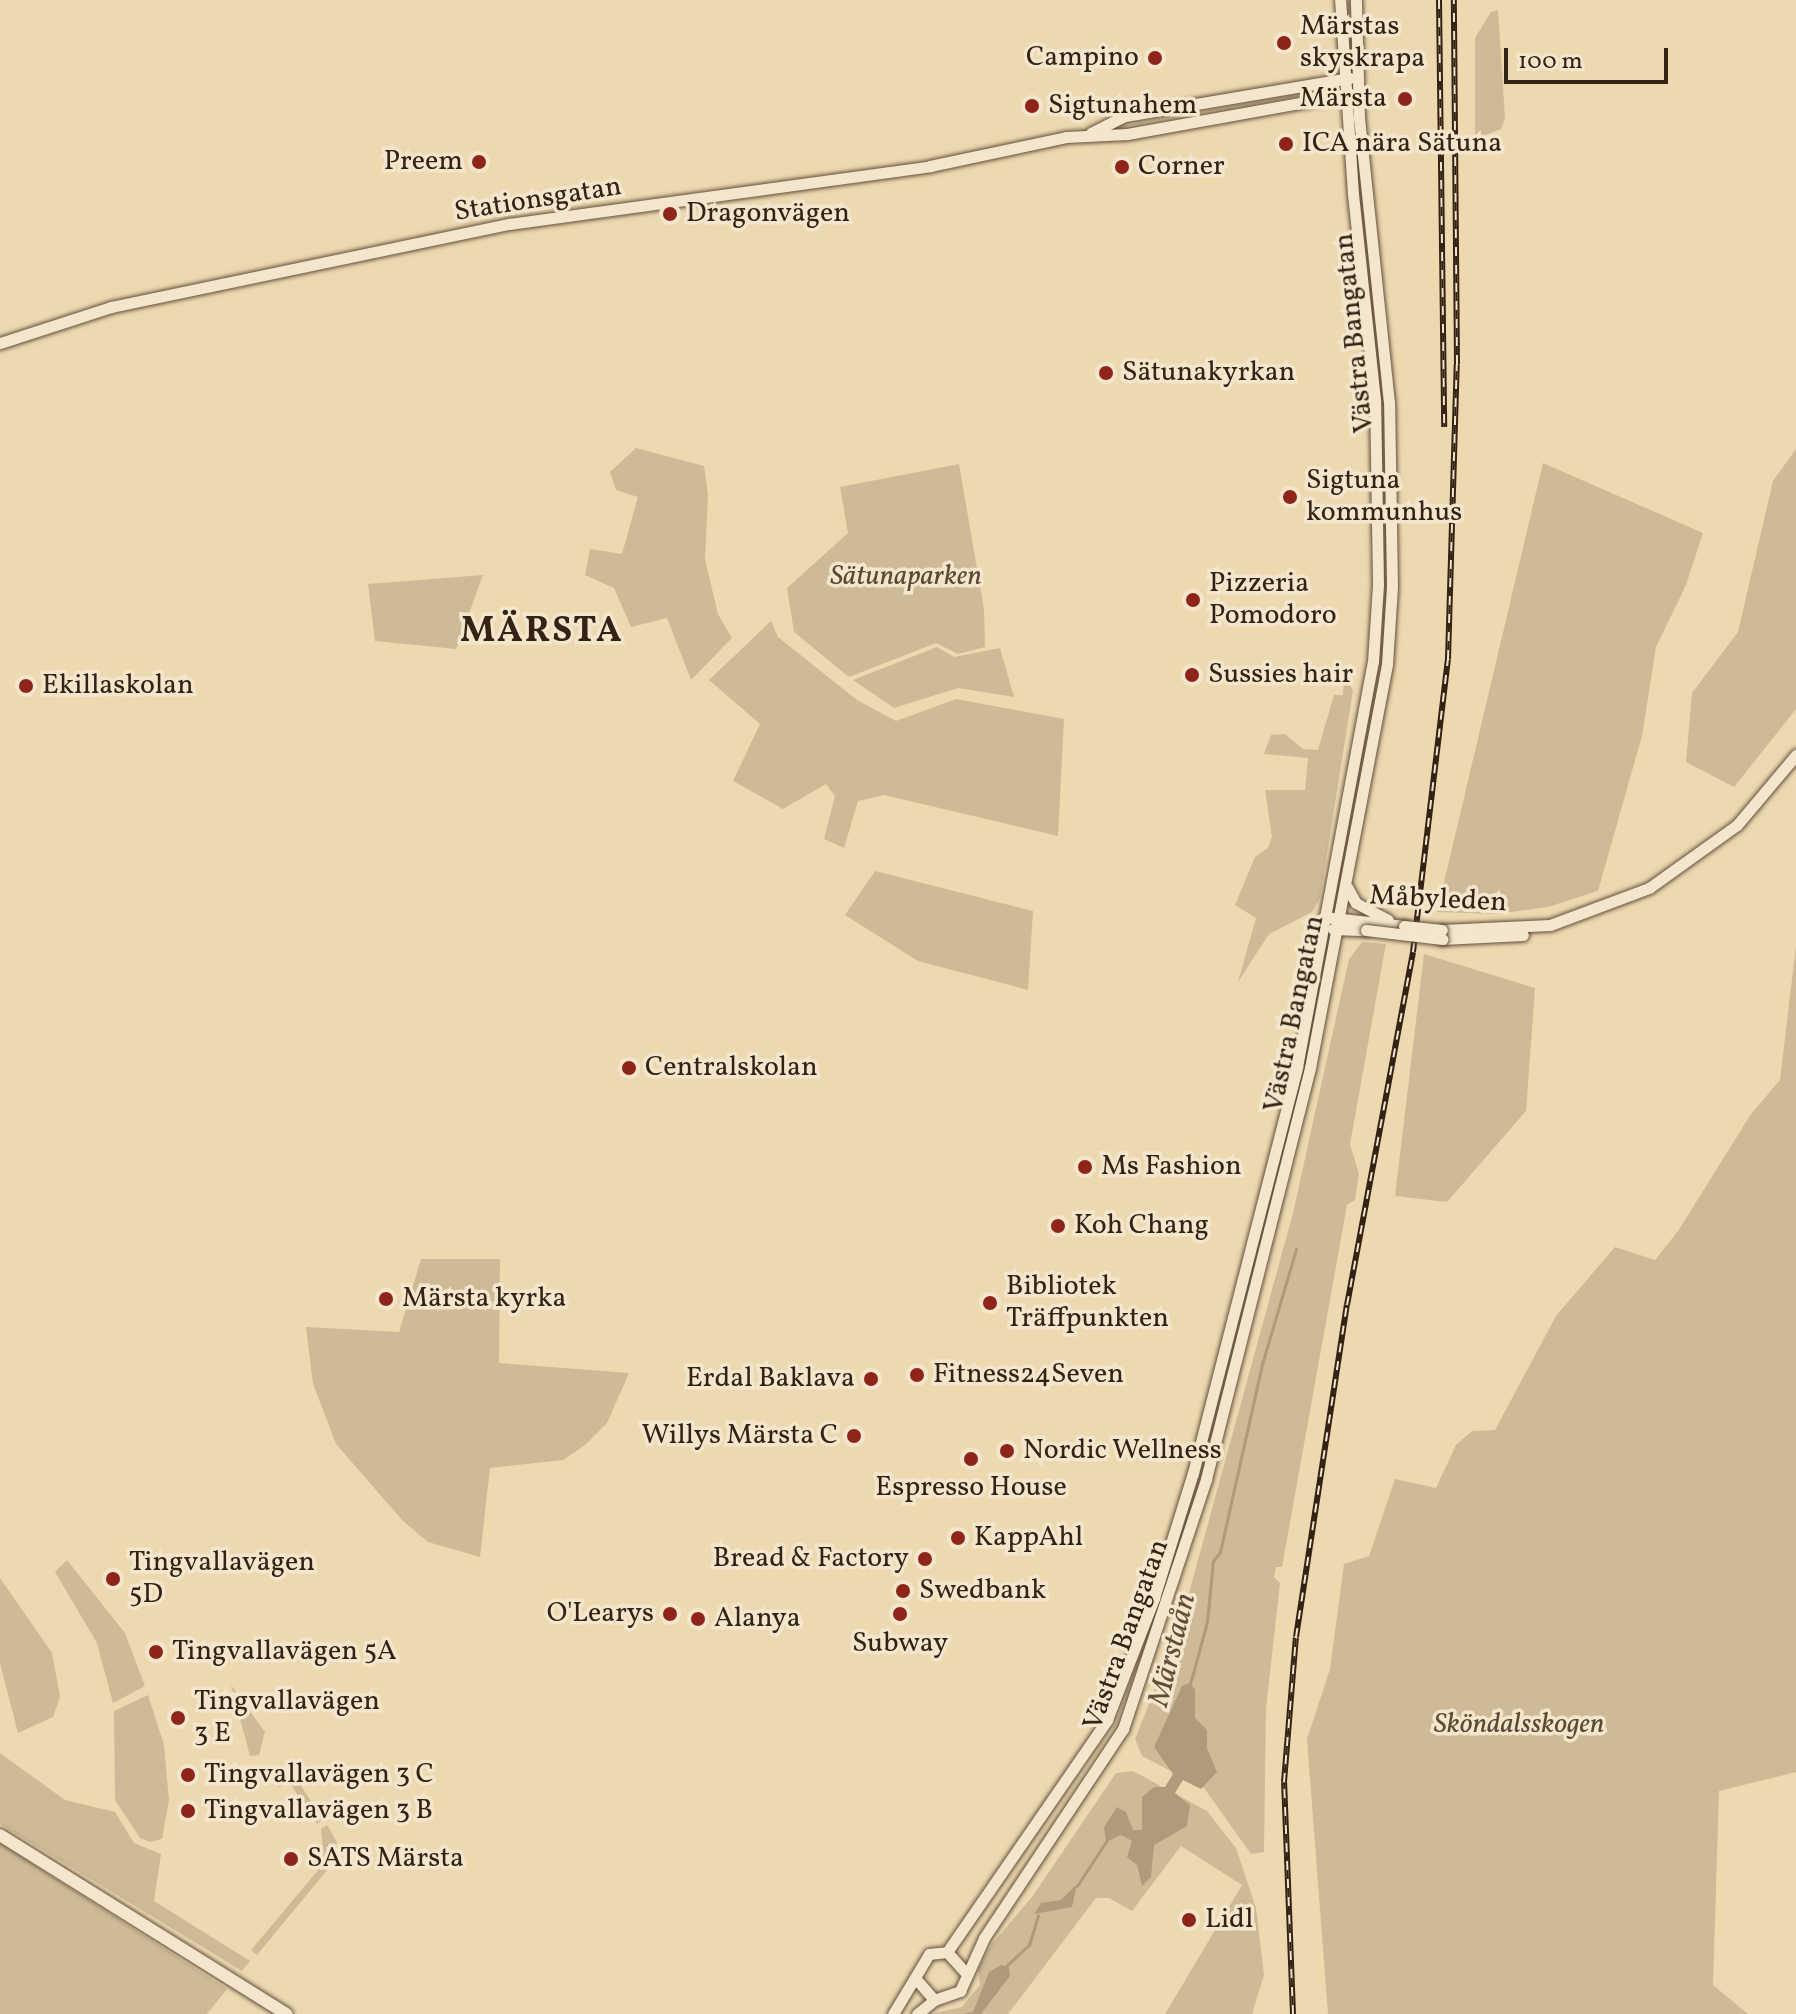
<!DOCTYPE html>
<html>
<head>
<meta charset="utf-8">
<style>
	body { margin:0 }
	#map { position:relative; width:1796px; height:2014px; overflow:hidden; background:#edd9b0; font-family:Vollkorn,serif }
	div>[style] { position:absolute }
	[style*='--x'] { left:calc(var(--x)*1px); top:calc(var(--y)*1px); width:calc(var(--w)*1px); rotate:calc(var(--a)*1deg) }
	.green>* { inset:0; background:#ceba96 }
	.water>* { inset:0; background:#ae9b7b }
	.stream>* { height:3px; margin:-1.5px; padding:0 1.5px; transform-origin:1.5px; border-radius:1.5px; background:#ae9b7b }
	.roads { filter:drop-shadow(0 0 2px #62503c) drop-shadow(0 0 2px #62503c) }
	.tertiary>* { height:11px; margin:-5.5px; padding:0 5.5px; transform-origin:5.5px; border-radius:5.5px; background:#f3e6cc }
	.secondary>* { height:12px; margin:-6px; padding:0 6px; transform-origin:6px; border-radius:6px; background:#f3e6cc }
	.rail>* { height:6px; margin-top:-3px; transform-origin:0; background:repeating-linear-gradient(90deg,#f3e6cc 0 9px,#342315 0 18px); box-sizing:border-box; border-block:2px solid #342315 }
	.bridges { filter:drop-shadow(0 0 2px #62503c) drop-shadow(0 0 2px #62503c) }
	.tertiary-bridge>* { height:11px; margin:-5.5px; padding:0 5.5px; transform-origin:5.5px; border-radius:5.5px; background:#f3e6cc }
	.dots>* { width:22px; height:22px; translate:-50% -50%; box-sizing:border-box; border:4px solid #f3e6cc; border-radius:50% }
	span { translate:-50% -50%; white-space:nowrap; text-align:center; line-height:1.15; -webkit-text-stroke:7px #f3e6cc; paint-order:stroke }
	.poi-label { font-size:28px; color:#342315 }
	.left { translate:0 -50%; text-align:left }
	.right { translate:-100% -50%; text-align:right }
	.street-label { font-size:28px; color:#342315 }
	.park-label { font-size:28px; color:#5a4935; font-style:italic }
	.water-label { font-size:30px; color:#5f4d39; font-style:italic }
	.district-label { font-size:36px; color:#342315; font-weight:700; letter-spacing:2px }
	.scale { position:absolute; left:1504px; top:48px; width:164px; height:36px; box-sizing:border-box; border:4px solid #342315; border-top:0; padding-left:10px; font-size:24px; line-height:28px; white-space:nowrap; color:#342315; -webkit-text-stroke:6px #f3e6cc; paint-order:stroke }
</style>
</head>
<body>
<div id="map">
	<div class="green">
		<div style="clip-path:polygon(1498px 10px,1505px 118px,1501px 129px,1475px 139px,1475px 38px,1491px 12px)"></div>
		<div style="clip-path:polygon(636px 448px,704px 466px,708px 495px,705px 560px,718px 614px,732px 638px,691px 680px,667px 618px,631px 627px,614px 588px,585px 575px,590px 549px,622px 554px,638px 497px,616px 490px,610px 472px)"></div>
		<div style="clip-path:polygon(1796px 449px,1796px 709px,1734px 787px,1686px 762px,1692px 693px,1738px 632px,1773px 481px)"></div>
		<div style="clip-path:polygon(1543px 463px,1703px 533px,1686px 585px,1656px 647px,1642px 736px,1598px 891px,1548px 907px,1496px 914px,1437px 912px)"></div>
		<div style="clip-path:polygon(959px 464px,984px 609px,985px 647px,958px 654px,936px 643px,849px 677px,794px 632px,787px 588px,848px 533px,840px 487px)"></div>
		<div style="clip-path:polygon(483px 575px,456px 649px,375px 641px,368px 584px)"></div>
		<div style="clip-path:polygon(771px 621px,778px 637px,857px 700px,896px 721px,956px 699px,1064px 719px,1058px 836px,884px 795px,858px 801px,844px 848px,824px 839px,835px 796px,826px 784px,783px 809px,733px 781px,760px 724px,709px 680px)"></div>
		<div style="clip-path:polygon(937px 647px,954px 657px,1000px 648px,1014px 697px,958px 688px,894px 708px,853px 680px)"></div>
		<div style="clip-path:polygon(1344px 677px,1353px 690px,1320px 898px,1312px 912px,1269px 934px,1238px 982px,1256px 918px,1235px 905px,1255px 857px,1268px 848px,1272px 837px,1265px 790px,1305px 790px,1308px 758px,1264px 754px,1271px 735px,1285px 734px,1303px 749px,1318px 750px,1334px 695px,1343px 695px)"></div>
		<div style="clip-path:polygon(875px 871px,1033px 911px,1028px 990px,918px 961px,845px 915px)"></div>
		<div style="clip-path:polygon(1362px 942px,1386px 944px,1350px 1144px,1359px 1174px,1355px 1200px,1347px 1205px,1282px 1567px,1276px 1567px,1274px 1577px,1280px 1583px,1266px 1708px,1264px 1852px,1251px 1854px,1204px 1788px,1142px 1756px,1135px 1739px,1180px 1626px,1293px 1213px,1349px 959px)"></div>
		<div style="clip-path:polygon(1796px 946px,1796px 1772px,1719px 1791px,1713px 1985px,1748px 2014px,1328px 2014px,1307px 1739px,1330px 1669px,1344px 1564px,1369px 1556px,1395px 1479px,1436px 1488px,1456px 1445px,1472px 1431px,1495px 1430px,1556px 1316px,1615px 1247px,1655px 1260px,1678px 1231px,1751px 1114px,1780px 1080px)"></div>
		<div style="clip-path:polygon(1424px 954px,1535px 988px,1526px 1111px,1447px 1202px,1395px 1196px)"></div>
		<div style="clip-path:polygon(421px 1259px,500px 1259px,499px 1363px,629px 1373px,607px 1423px,585px 1445px,563px 1460px,490px 1468px,480px 1557px,428px 1542px,403px 1521px,336px 1444px,313px 1384px,306px 1327px,399px 1332px)"></div>
		<div style="clip-path:polygon(67px 1560px,125px 1633px,145px 1686px,113px 1703px,97px 1643px,55px 1572px)"></div>
		<div style="clip-path:polygon(0 1578px,52px 1653px,60px 1697px,53px 1717px,18px 1733px,0 1663px)"></div>
		<div style="clip-path:polygon(231px 1685px,265px 1732px,259px 1755px,250px 1756px)"></div>
		<div style="clip-path:polygon(148px 1695px,164px 1745px,169px 1800px,162px 1839px,150px 1842px,140px 1838px,115px 1800px,114px 1711px)"></div>
		<div style="clip-path:polygon(0 1753px,65px 1800px,115px 1812px,134px 1843px,161px 1854px,154px 1901px,250px 1961px,242px 1971px,0 1824px)"></div>
		<div style="clip-path:polygon(291px 1771px,323px 1819px,317px 1824px,289px 1782px,279px 1787px,279px 1778px)"></div>
		<div style="clip-path:polygon(1133px 1771px,1207px 1811px,1236px 1848px,1256px 1908px,1264px 1975px,1252px 2014px,1165px 2014px,1242px 1885px,1181px 1846px,1132px 1911px,1109px 1898px,1096px 1898px,1008px 2014px,931px 2014px,962px 2007px,980px 1985px,978px 1970px,991px 1945px,1032px 1897px,1116px 1773px)"></div>
		<div style="clip-path:polygon(327px 1825px,337px 1842px,328px 1869px,257px 1955px,251px 1950px,324px 1863px,321px 1829px)"></div>
		<div style="clip-path:polygon(0 1843px,227px 1989px,207px 2014px,0 2014px)"></div>
	</div>
	<div class="water">
		<div style="clip-path:polygon(1190px 1683px,1195px 1690px,1195px 1718px,1207px 1730px,1207px 1748px,1217px 1772px,1201px 1789px,1183px 1780px,1175px 1793px,1190px 1805px,1187px 1826px,1154px 1845px,1151px 1877px,1142px 1886px,1137px 1865px,1127px 1857px,1132px 1841px,1121px 1835px,1106px 1842px,1104px 1827px,1117px 1807px,1126px 1812px,1133px 1830px,1142px 1830px,1142px 1797px,1154px 1787px,1165px 1787px,1173px 1774px,1154px 1747px,1182px 1686px)"></div>
		<div style="clip-path:polygon(1077px 1884px,1072px 1907px,1034px 1914px,1041px 1903px,1061px 1900px)"></div>
		<div style="clip-path:polygon(1001px 1965px,1009px 1967px,1010px 1976px,981px 2014px,963px 2014px,973px 2012px,989px 1972px)"></div>
	</div>
	<div class="stream">
		<div style="--x:1190;--y:1684;--w:64;--a:-74.7"></div>
		<div style="--x:1207;--y:1622;--w:61;--a:-84.4"></div>
		<div style="--x:1213;--y:1561;--w:11;--a:-52"></div>
		<div style="--x:1220;--y:1552;--w:193;--a:-77.4"></div>
		<div style="--x:1262;--y:1364;--w:120;--a:-73.5"></div>
		<div style="--x:1077;--y:1886;--w:55;--a:-56.9"></div>
		<div style="--x:1005;--y:1967;--w:33;--a:-43"></div>
		<div style="--x:1029;--y:1945;--w:31;--a:-73"></div>
	</div>
	<div class="roads">
		<div class="tertiary">
			<div style="--x:1091;--y:133;--w:38;--a:-27"></div>
			<div style="--x:1125;--y:116;--w:228;--a:-9.6"></div>
			<div style="--x:0;--y:343;--w:117;--a:-18"></div>
			<div style="--x:111;--y:307;--w:407;--a:-11.8"></div>
			<div style="--x:509;--y:224;--w:425;--a:-7.8"></div>
			<div style="--x:930;--y:166;--w:139;--a:-12"></div>
			<div style="--x:1066;--y:137;--w:61;--a:-2.8"></div>
			<div style="--x:1127;--y:134;--w:227;--a:-10.2"></div>
			<div style="--x:1347;--y:887;--w:18;--a:61"></div>
			<div style="--x:1356;--y:903;--w:36;--a:28"></div>
			<div style="--x:1324;--y:917;--w:81;--a:6.4"></div>
			<div style="--x:1333;--y:929;--w:33;--a:2"></div>
			<div style="--x:1442;--y:930;--w:108;--a:-2.7"></div>
			<div style="--x:1550;--y:925;--w:106;--a:-20.5"></div>
			<div style="--x:1649;--y:888;--w:108;--a:-35.6"></div>
			<div style="--x:1737;--y:825;--w:92;--a:-49.9"></div>
			<div style="--x:1442;--y:939;--w:81;--a:-2.8"></div>
			<div style="--x:947;--y:1952;--w:282;--a:-55.4"></div>
			<div style="--x:1107;--y:1720;--w:131;--a:-68.9"></div>
			<div style="--x:1154;--y:1598;--w:131;--a:-72.7"></div>
			<div style="--x:1193;--y:1473;--w:419;--a:-75.6"></div>
			<div style="--x:1297;--y:1067;--w:412;--a:-79.4"></div>
			<div style="--x:1373;--y:662;--w:78;--a:-86.3"></div>
			<div style="--x:1378;--y:584;--w:184;--a:-90.9"></div>
			<div style="--x:1375;--y:400;--w:207;--a:-96.1"></div>
			<div style="--x:1353;--y:194;--w:194;--a:-93.8"></div>
			<div style="--x:916;--y:1979;--w:28;--a:49"></div>
			<div style="--x:934;--y:2000;--w:28;--a:-19"></div>
			<div style="--x:960;--y:1991;--w:58;--a:-65.6"></div>
			<div style="--x:984;--y:1938;--w:251;--a:-56.4"></div>
			<div style="--x:1123;--y:1729;--w:263;--a:-71.6"></div>
			<div style="--x:1206;--y:1479;--w:424;--a:-75.8"></div>
			<div style="--x:1310;--y:1068;--w:411;--a:-79.2"></div>
			<div style="--x:1387;--y:664;--w:77;--a:-86.3"></div>
			<div style="--x:1392;--y:587;--w:184;--a:-90.9"></div>
			<div style="--x:1389;--y:403;--w:287;--a:-96"></div>
			<div style="--x:1359;--y:118;--w:118;--a:-91.5"></div>
			<div style="--x:893;--y:2014;--w:70;--a:-59"></div>
			<div style="--x:929;--y:1954;--w:18;--a:-6"></div>
			<div style="--x:947;--y:1952;--w:28;--a:48"></div>
			<div style="--x:917;--y:2014;--w:22;--a:-39"></div>
		</div>
		<div class="secondary">
			<div style="--x:0;--y:1835;--w:338;--a:32"></div>
		</div>
	</div>
	<div class="rail">
		<div style="--x:1439;--y:0;--w:427;--a:89.3"></div>
		<div style="--x:1293;--y:2014;--w:232;--a:-92.2"></div>
		<div style="--x:1284;--y:1782;--w:145;--a:-85.3"></div>
		<div style="--x:1296;--y:1637;--w:336;--a:-81.3"></div>
		<div style="--x:1347;--y:1305;--w:359;--a:-79.4"></div>
		<div style="--x:1413;--y:952;--w:295;--a:-83.2"></div>
		<div style="--x:1448;--y:659;--w:295;--a:-88.3"></div>
		<div style="--x:1457;--y:364;--w:364;--a:-90.5"></div>
	</div>
	<div class="bridges">
		<div class="tertiary-bridge">
			<div style="--x:1404;--y:926;--w:38;--a:6"></div>
			<div style="--x:1366;--y:930;--w:77;--a:6.8"></div>
		</div>
	</div>
	<div class="dots">
		<div style="left:1284px;top:43px;background:#8f2418"></div>
		<div style="left:1155px;top:58px;background:#8f2418"></div>
		<div style="left:1405px;top:99px;background:#8f2418"></div>
		<div style="left:1032px;top:106px;background:#8f2418"></div>
		<div style="left:1286px;top:144px;background:#8f2418"></div>
		<div style="left:479px;top:162px;background:#8f2418"></div>
		<div style="left:1122px;top:167px;background:#8f2418"></div>
		<div style="left:670px;top:214px;background:#8f2418"></div>
		<div style="left:1106px;top:373px;background:#8f2418"></div>
		<div style="left:1290px;top:497px;background:#8f2418"></div>
		<div style="left:1193px;top:600px;background:#8f2418"></div>
		<div style="left:1192px;top:675px;background:#8f2418"></div>
		<div style="left:26px;top:686px;background:#8f2418"></div>
		<div style="left:629px;top:1068px;background:#8f2418"></div>
		<div style="left:1085px;top:1167px;background:#8f2418"></div>
		<div style="left:1058px;top:1226px;background:#8f2418"></div>
		<div style="left:386px;top:1299px;background:#8f2418"></div>
		<div style="left:990px;top:1303px;background:#8f2418"></div>
		<div style="left:917px;top:1375px;background:#8f2418"></div>
		<div style="left:871px;top:1379px;background:#8f2418"></div>
		<div style="left:854px;top:1436px;background:#8f2418"></div>
		<div style="left:1007px;top:1451px;background:#8f2418"></div>
		<div style="left:971px;top:1459px;background:#8f2418"></div>
		<div style="left:958px;top:1538px;background:#8f2418"></div>
		<div style="left:925px;top:1559px;background:#8f2418"></div>
		<div style="left:113px;top:1579px;background:#8f2418"></div>
		<div style="left:903px;top:1591px;background:#8f2418"></div>
		<div style="left:670px;top:1614px;background:#8f2418"></div>
		<div style="left:900px;top:1614px;background:#8f2418"></div>
		<div style="left:698px;top:1619px;background:#8f2418"></div>
		<div style="left:156px;top:1652px;background:#8f2418"></div>
		<div style="left:178px;top:1718px;background:#8f2418"></div>
		<div style="left:188px;top:1775px;background:#8f2418"></div>
		<div style="left:188px;top:1811px;background:#8f2418"></div>
		<div style="left:291px;top:1859px;background:#8f2418"></div>
		<div style="left:1189px;top:1920px;background:#8f2418"></div>
	</div>
	<div class="poi-label">
		<span class="left" style="left:1300px;top:43px">Märstas<br>skyskrapa</span>
		<span class="right" style="left:1139px;top:58px">Campino</span>
		<span class="right" style="left:1387px;top:99px">Märsta</span>
		<span class="left" style="left:1048px;top:106px">Sigtunahem</span>
		<span class="left" style="left:1302px;top:144px">ICA nära Sätuna</span>
		<span class="right" style="left:463px;top:162px">Preem</span>
		<span class="left" style="left:1138px;top:167px">Corner</span>
		<span class="left" style="left:686px;top:214px">Dragonvägen</span>
		<span class="left" style="left:1122px;top:373px">Sätunakyrkan</span>
		<span class="left" style="left:1306px;top:497px">Sigtuna<br>kommunhus</span>
		<span class="left" style="left:1209px;top:600px">Pizzeria<br>Pomodoro</span>
		<span class="left" style="left:1208px;top:675px">Sussies hair</span>
		<span class="left" style="left:42px;top:686px">Ekillaskolan</span>
		<span class="left" style="left:645px;top:1068px">Centralskolan</span>
		<span class="left" style="left:1101px;top:1167px">Ms Fashion</span>
		<span class="left" style="left:1074px;top:1226px">Koh Chang</span>
		<span class="left" style="left:1006px;top:1303px">Bibliotek<br>Träffpunkten</span>
		<span class="left" style="left:402px;top:1299px">Märsta kyrka</span>
		<span class="left" style="left:933px;top:1375px">Fitness24Seven</span>
		<span class="right" style="left:855px;top:1379px">Erdal Baklava</span>
		<span class="right" style="left:838px;top:1436px">Willys Märsta C</span>
		<span class="left" style="left:1023px;top:1451px">Nordic Wellness</span>
		<span style="left:971px;top:1488px">Espresso House</span>
		<span class="left" style="left:974px;top:1538px">KappAhl</span>
		<span class="right" style="left:909px;top:1559px">Bread &amp; Factory</span>
		<span class="left" style="left:129px;top:1579px">Tingvallavägen<br>5D</span>
		<span class="left" style="left:919px;top:1591px">Swedbank</span>
		<span class="right" style="left:654px;top:1614px">O'Learys</span>
		<span class="left" style="left:714px;top:1619px">Alanya</span>
		<span style="left:900px;top:1644px">Subway</span>
		<span class="left" style="left:172px;top:1652px">Tingvallavägen 5A</span>
		<span class="left" style="left:194px;top:1718px">Tingvallavägen<br>3 E</span>
		<span class="left" style="left:204px;top:1775px">Tingvallavägen 3 C</span>
		<span class="left" style="left:204px;top:1811px">Tingvallavägen 3 B</span>
		<span class="left" style="left:307px;top:1859px">SATS Märsta</span>
		<span class="left" style="left:1205px;top:1920px">Lidl</span>
	</div>
	<div class="street-label">
		<span style="left:538px;top:200px;rotate:-9deg">Stationsgatan</span>
		<span style="left:1355px;top:333px;rotate:-96deg">Västra Bangatan</span>
		<span style="left:1438px;top:900px;rotate:3deg">Måbyleden</span>
		<span style="left:1295px;top:1014px;rotate:-78deg">Västra Bangatan</span>
		<span style="left:1127px;top:1635px;rotate:-70deg">Västra Bangatan</span>
	</div>
	<div class="park-label">
		<span style="left:906px;top:577px">Sätunaparken</span>
		<span style="left:1519px;top:1725px">Sköndalsskogen</span>
	</div>
	<div class="water-label">
		<span style="left:1173px;top:1650px;rotate:-76deg">Märstaån</span>
	</div>
	<div class="district-label">
		<span style="left:542px;top:633px">MÄRSTA</span>
	</div>
	<div class="scale">100 m</div>
</div>
</body>
</html>
